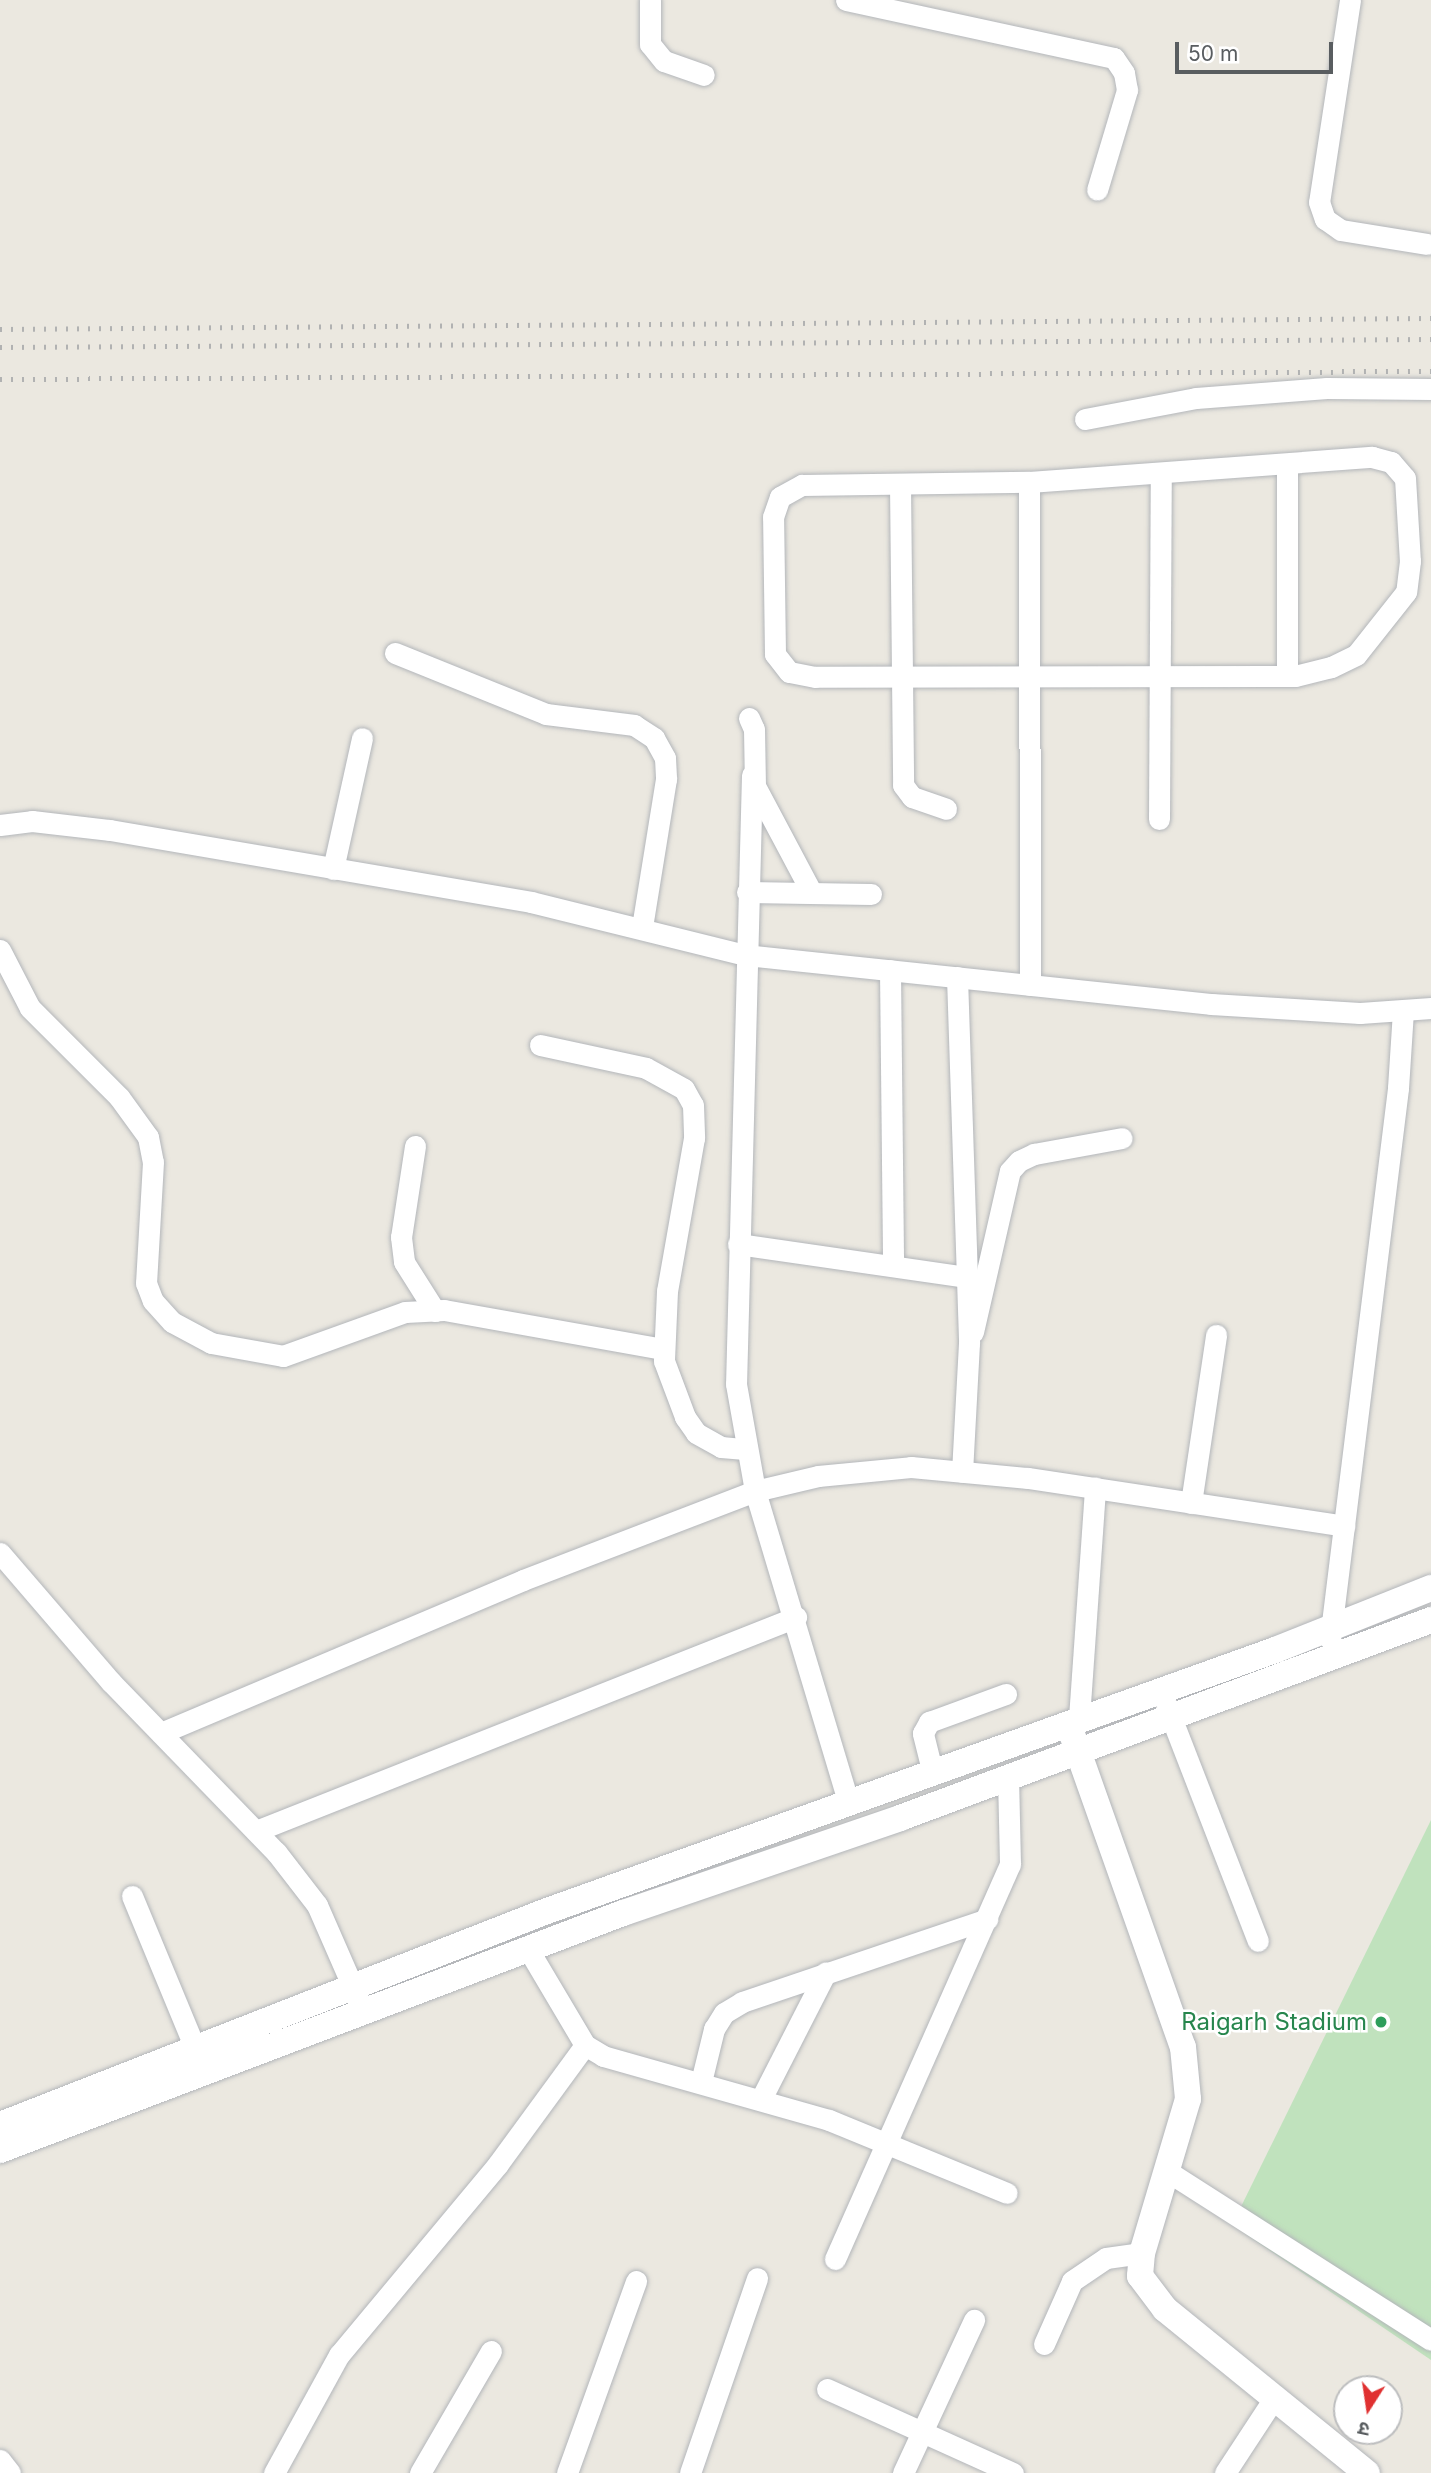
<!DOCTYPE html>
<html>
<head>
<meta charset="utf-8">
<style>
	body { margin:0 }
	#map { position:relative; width:1431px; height:2473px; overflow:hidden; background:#ebe8e0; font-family:Inter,"Noto Sans Devanagari",sans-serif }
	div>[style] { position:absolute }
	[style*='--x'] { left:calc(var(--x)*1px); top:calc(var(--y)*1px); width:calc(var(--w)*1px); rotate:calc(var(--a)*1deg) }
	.green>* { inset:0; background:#c0e2bd }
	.roads { filter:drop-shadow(0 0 2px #b3b6ba) drop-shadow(0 0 2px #b3b6ba) }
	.minor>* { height:21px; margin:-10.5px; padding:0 10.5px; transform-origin:10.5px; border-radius:10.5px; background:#fff }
	.tertiary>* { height:26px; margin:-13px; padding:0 13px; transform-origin:13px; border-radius:13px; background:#fff }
	.rail>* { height:5px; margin-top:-2.5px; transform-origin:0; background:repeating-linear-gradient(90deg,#b1b2b2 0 2px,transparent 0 11px) }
	.dots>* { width:19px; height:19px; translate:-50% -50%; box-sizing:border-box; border:4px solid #fff; border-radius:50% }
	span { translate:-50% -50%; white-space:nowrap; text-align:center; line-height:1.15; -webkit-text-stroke:5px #fff; paint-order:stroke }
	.leisure-label { font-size:24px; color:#27864d }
	.right { translate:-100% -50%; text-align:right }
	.north { position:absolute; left:1333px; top:2375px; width:70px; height:70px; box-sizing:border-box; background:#fff; border:2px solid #bdbebf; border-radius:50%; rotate:192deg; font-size:19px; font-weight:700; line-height:28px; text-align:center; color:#595d60 }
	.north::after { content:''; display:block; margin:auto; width:24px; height:32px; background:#e03131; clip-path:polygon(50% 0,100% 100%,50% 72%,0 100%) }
	.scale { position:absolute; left:1175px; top:42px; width:158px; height:32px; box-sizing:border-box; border:4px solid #595d60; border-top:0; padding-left:9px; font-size:21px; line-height:24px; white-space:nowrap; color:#595d60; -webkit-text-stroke:5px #fff; paint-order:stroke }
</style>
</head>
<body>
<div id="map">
	<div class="green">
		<div style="clip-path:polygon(1431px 1820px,1431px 2360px,1232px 2225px)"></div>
	</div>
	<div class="roads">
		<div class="minor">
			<div style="--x:650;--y:0;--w:44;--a:90"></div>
			<div style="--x:650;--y:44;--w:22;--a:51"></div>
			<div style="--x:664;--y:61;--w:42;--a:19.3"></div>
			<div style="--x:846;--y:0;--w:274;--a:12.2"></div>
			<div style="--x:1114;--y:58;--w:18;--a:56"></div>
			<div style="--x:1124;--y:73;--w:17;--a:80"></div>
			<div style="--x:1127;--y:90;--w:104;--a:106.7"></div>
			<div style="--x:1350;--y:0;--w:204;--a:98.7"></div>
			<div style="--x:1319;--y:202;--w:18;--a:71"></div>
			<div style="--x:1325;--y:219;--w:19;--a:35"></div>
			<div style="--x:1341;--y:230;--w:87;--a:9.2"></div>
			<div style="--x:1085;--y:419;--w:113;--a:-10.7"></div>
			<div style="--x:1196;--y:398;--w:131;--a:-4.4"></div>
			<div style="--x:1327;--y:388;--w:104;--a:0.6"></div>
			<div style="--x:1372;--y:457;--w:20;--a:15"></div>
			<div style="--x:1391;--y:462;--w:21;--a:49"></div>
			<div style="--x:1405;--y:478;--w:83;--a:86.6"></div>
			<div style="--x:1410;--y:561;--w:31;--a:97"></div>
			<div style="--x:1406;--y:592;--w:80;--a:128.4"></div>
			<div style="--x:1356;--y:655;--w:28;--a:154"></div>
			<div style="--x:1331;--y:667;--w:37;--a:166"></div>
			<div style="--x:1295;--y:676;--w:480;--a:179.9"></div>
			<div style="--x:815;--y:677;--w:26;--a:-169"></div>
			<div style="--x:789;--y:672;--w:23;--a:-128"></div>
			<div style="--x:775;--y:654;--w:137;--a:-90.8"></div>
			<div style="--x:773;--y:517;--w:21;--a:-71"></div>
			<div style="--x:780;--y:497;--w:25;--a:-29"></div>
			<div style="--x:802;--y:485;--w:227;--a:-0.8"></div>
			<div style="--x:1029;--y:482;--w:344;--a:-4.2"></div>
			<div style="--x:1029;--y:482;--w:503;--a:89.89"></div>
			<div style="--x:900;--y:484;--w:301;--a:89.4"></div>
			<div style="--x:903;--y:785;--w:15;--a:53"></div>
			<div style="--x:912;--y:797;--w:36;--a:19"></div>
			<div style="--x:395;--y:653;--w:163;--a:22"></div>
			<div style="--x:546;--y:714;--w:89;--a:7.1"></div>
			<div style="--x:634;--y:725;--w:24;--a:33"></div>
			<div style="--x:654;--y:738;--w:23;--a:61"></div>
			<div style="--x:665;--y:758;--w:21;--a:87"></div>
			<div style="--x:666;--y:779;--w:150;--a:99.2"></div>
			<div style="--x:1287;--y:676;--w:212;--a:-90"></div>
			<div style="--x:749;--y:718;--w:12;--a:66"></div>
			<div style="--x:754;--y:729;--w:57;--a:89"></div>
			<div style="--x:755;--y:786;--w:121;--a:62"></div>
			<div style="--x:752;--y:775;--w:609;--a:91.5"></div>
			<div style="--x:736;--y:1384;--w:109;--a:79.9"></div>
			<div style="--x:755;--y:1491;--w:324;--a:73.3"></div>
			<div style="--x:1159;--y:819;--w:345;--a:-89.7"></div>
			<div style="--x:0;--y:825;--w:32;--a:-7"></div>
			<div style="--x:32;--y:821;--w:79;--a:6.6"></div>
			<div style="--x:110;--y:830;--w:427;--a:9.7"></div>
			<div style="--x:531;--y:902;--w:220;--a:13.9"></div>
			<div style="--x:745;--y:955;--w:469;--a:6"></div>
			<div style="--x:1211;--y:1004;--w:149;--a:3.5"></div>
			<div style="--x:1360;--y:1013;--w:71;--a:-4"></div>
			<div style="--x:333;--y:869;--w:134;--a:-77.5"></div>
			<div style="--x:747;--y:892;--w:124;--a:0.9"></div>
			<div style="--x:0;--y:950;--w:65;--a:62.7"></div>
			<div style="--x:30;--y:1008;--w:126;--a:45"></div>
			<div style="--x:119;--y:1097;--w:49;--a:54.1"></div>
			<div style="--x:148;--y:1137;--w:25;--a:79"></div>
			<div style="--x:153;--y:1162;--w:121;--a:93.3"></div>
			<div style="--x:146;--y:1283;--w:19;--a:69"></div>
			<div style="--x:153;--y:1301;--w:28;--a:48"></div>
			<div style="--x:172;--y:1322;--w:44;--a:28.3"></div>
			<div style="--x:211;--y:1343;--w:73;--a:10.2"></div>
			<div style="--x:283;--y:1356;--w:130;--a:-19.8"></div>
			<div style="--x:405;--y:1312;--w:39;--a:-3"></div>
			<div style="--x:444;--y:1310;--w:223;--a:10.1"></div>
			<div style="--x:890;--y:970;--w:296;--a:89.4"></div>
			<div style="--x:957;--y:977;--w:366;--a:88.1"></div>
			<div style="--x:969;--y:1343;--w:129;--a:93.1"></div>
			<div style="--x:540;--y:1045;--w:108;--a:12.2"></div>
			<div style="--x:646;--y:1068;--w:43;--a:28.9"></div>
			<div style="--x:684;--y:1089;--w:18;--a:61"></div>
			<div style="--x:693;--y:1105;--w:33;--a:88"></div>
			<div style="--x:694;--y:1138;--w:155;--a:100"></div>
			<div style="--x:667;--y:1291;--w:70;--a:92.5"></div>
			<div style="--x:664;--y:1361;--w:60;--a:69.4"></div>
			<div style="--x:685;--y:1417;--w:19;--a:55"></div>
			<div style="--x:696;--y:1433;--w:29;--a:29"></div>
			<div style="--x:721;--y:1447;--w:24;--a:5"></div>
			<div style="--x:415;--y:1146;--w:92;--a:98.7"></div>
			<div style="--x:401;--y:1237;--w:25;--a:83"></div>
			<div style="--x:404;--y:1262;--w:58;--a:57.7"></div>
			<div style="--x:738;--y:1244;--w:230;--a:8.2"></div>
			<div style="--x:973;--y:1332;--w:165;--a:-77.1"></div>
			<div style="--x:1010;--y:1171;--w:13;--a:-48"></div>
			<div style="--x:1019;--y:1161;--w:17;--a:-25"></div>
			<div style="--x:1034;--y:1154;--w:89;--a:-10.3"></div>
			<div style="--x:1191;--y:1503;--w:170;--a:-81.5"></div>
			<div style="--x:0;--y:1553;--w:170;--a:49.3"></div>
			<div style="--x:111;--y:1682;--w:237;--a:45.9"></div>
			<div style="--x:276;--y:1852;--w:67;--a:52.3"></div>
			<div style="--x:317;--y:1905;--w:105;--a:66.4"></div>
			<div style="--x:1330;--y:1639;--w:555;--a:-82.96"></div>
			<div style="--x:1398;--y:1088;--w:78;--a:-86.3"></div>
			<div style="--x:1166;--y:1704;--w:254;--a:68.8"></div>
			<div style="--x:1079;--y:1718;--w:231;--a:-86"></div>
			<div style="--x:161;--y:1733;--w:393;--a:-22.9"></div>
			<div style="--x:523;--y:1580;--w:248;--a:-21"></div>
			<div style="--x:755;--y:1491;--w:65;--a:-13.4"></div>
			<div style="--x:818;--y:1476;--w:93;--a:-5.5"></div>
			<div style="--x:911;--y:1467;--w:118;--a:5.4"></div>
			<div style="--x:1028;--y:1478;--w:320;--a:8.6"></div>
			<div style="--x:932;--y:1770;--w:38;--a:-104"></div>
			<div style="--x:923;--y:1733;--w:13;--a:-61"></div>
			<div style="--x:929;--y:1722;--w:82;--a:-20"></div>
			<div style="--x:256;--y:1831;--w:581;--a:-21.62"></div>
			<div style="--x:132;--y:1896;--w:165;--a:67.5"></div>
			<div style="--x:528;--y:1949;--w:112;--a:59.3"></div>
			<div style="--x:585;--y:2045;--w:21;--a:31"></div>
			<div style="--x:603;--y:2056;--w:235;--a:15.8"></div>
			<div style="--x:829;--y:2120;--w:192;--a:22.3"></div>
			<div style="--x:701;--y:2082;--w:55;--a:-76.2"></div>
			<div style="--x:714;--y:2029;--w:19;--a:-58"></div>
			<div style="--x:724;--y:2013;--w:21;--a:-31"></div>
			<div style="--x:742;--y:2002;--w:259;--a:-18.7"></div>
			<div style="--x:762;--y:2097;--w:140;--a:-62.9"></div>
			<div style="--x:1167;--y:2171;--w:313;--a:32.6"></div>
			<div style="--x:835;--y:2259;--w:432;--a:-66.1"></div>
			<div style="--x:1010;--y:1864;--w:86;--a:-91.3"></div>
			<div style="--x:1044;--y:2344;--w:69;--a:-66"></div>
			<div style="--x:1072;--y:2281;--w:41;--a:-34.1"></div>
			<div style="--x:1106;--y:2258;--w:36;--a:-8"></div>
			<div style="--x:827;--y:2389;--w:204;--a:24.3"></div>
			<div style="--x:0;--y:2460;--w:16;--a:52"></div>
			<div style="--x:274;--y:2473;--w:135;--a:-61.2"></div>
			<div style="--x:339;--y:2355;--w:249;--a:-50.2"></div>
			<div style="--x:498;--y:2164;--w:147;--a:-53.8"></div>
			<div style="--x:420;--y:2473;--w:141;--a:-59.8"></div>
			<div style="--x:567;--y:2473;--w:204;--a:-70.2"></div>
			<div style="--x:690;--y:2473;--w:206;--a:-71"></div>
			<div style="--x:903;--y:2473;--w:169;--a:-65.1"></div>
			<div style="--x:1225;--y:2473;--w:90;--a:-56.8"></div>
		</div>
		<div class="tertiary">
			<div style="--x:1073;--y:1737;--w:329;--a:70.5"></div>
			<div style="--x:1183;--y:2047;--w:52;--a:84.5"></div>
			<div style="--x:1188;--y:2099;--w:161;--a:106.6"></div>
			<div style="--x:1142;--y:2253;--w:23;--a:95"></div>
			<div style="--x:1140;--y:2276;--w:41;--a:52.9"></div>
			<div style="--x:1165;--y:2309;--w:260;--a:39.1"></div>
			<div style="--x:0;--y:2125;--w:587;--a:-21.37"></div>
			<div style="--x:547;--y:1911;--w:773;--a:-19.72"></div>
			<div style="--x:1275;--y:1650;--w:168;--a:-21.7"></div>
			<div style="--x:0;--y:2150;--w:667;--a:-20.83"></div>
			<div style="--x:623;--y:1913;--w:293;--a:-18.9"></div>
			<div style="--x:900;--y:1818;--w:567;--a:-20.45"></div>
		</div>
	</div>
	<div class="rail">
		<div style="--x:0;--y:329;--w:1431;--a:-0.44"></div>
		<div style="--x:0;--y:347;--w:1431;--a:-0.32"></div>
		<div style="--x:0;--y:379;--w:1431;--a:-0.32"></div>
	</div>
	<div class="dots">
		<div style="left:1381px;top:2022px;background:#2e9e5b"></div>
	</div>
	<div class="leisure-label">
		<span class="right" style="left:1367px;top:2022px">Raigarh Stadium</span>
	</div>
	<div class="north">उ</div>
	<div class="scale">50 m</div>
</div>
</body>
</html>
